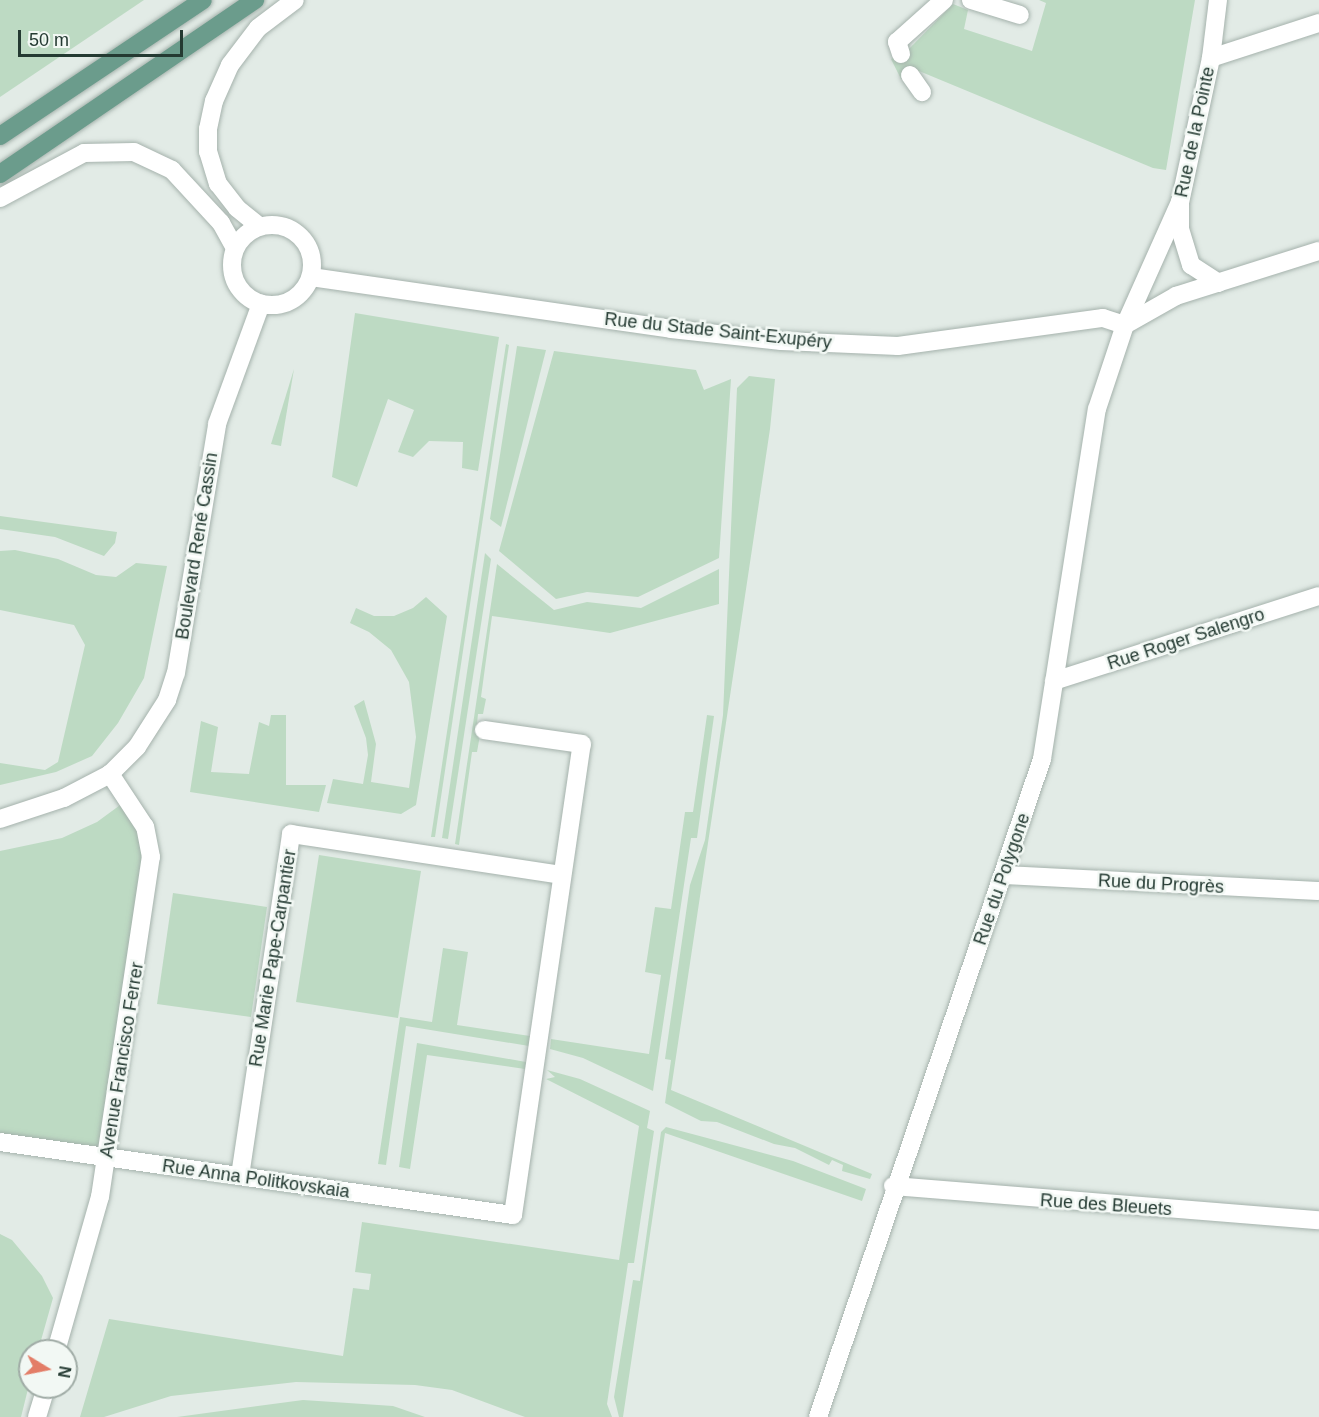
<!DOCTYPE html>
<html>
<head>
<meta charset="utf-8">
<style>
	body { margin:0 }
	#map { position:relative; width:1319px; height:1417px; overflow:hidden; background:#e2ebe6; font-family:Arial,sans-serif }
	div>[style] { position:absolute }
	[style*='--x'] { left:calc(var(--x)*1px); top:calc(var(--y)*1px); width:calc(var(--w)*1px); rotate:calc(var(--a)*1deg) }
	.green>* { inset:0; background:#bddac3 }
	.roads { filter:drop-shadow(0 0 2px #a5b2ac) drop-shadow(0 0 2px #a5b2ac) }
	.minor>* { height:18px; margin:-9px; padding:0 9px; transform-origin:9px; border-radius:9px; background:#fff }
	.minor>.ring { margin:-9px; padding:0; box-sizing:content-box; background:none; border:18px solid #fff; border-radius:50% }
	.major>* { height:18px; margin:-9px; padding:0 9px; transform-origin:9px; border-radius:9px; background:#6b9c8c }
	span { translate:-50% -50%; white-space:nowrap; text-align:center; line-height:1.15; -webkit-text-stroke:5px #f2f8f4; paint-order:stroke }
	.street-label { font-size:18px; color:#243a32 }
	.north { position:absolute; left:18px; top:1339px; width:60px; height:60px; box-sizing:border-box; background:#f2f8f4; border:2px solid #a0aca6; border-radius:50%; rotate:100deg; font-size:16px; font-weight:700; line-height:24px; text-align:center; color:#243a32 }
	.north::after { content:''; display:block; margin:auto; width:21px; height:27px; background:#e37d67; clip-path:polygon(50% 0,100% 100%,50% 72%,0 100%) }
	.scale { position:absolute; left:18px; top:30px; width:165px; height:27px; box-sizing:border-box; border:3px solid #243a32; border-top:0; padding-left:8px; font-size:18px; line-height:21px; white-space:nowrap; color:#243a32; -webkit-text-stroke:4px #f2f8f4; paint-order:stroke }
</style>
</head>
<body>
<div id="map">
	<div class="green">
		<div style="clip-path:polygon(0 0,144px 0,0 97px)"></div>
		<div style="clip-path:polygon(1039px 0,1195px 0,1166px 170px,1153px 168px,919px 71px,901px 79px,891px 59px,907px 51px,953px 4px,968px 10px,964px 29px,1032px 51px,1046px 3px)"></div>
		<div style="clip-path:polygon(355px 313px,499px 337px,478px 471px,462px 468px,463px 442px,429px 441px,413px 457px,398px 452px,414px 410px,388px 399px,357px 487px,332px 477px)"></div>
		<div style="clip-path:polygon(506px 344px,509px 345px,435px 837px,431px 837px)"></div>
		<div style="clip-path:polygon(517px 346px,546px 350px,501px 527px,490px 519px)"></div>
		<div style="clip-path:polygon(554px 351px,696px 370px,704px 390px,731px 379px,719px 558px,638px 597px,587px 592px,556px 599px,499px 551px)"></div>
		<div style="clip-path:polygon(294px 369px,281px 446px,271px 444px)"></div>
		<div style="clip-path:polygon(749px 376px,775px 379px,770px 429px,671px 1090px,872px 1174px,870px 1179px,842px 1171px,843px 1165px,832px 1160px,829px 1165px,795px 1148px,774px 1144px,717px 1122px,701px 1121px,665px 1103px,671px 1060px,665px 1059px,690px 885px,705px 840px,723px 715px,737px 388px)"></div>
		<div style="clip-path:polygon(0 516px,117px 532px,115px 543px,104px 556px,55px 537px,0 529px)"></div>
		<div style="clip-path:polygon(15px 550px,58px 559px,96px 575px,116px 577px,136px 563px,167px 566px,144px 678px,118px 723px,92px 756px,56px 772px,0 785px,0 763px,45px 770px,58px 762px,85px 645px,74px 625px,0 610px,0 551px)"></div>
		<div style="clip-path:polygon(485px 553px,491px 559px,448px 839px,442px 838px)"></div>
		<div style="clip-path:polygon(497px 564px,554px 610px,587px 602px,641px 608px,719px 569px,719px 604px,610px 633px,492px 616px,481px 697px,486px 699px,483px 714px,478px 714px,476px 734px,480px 735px,477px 752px,472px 752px,459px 845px,455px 844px)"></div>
		<div style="clip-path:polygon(426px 597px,447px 616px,416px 805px,401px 814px,327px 803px,333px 779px,363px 784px,368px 755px,366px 738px,354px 706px,364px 700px,376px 744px,371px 782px,409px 788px,416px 737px,409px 682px,391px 650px,369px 632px,350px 623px,356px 608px,374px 616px,394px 616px,413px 608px)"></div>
		<div style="clip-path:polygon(271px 715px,286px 715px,286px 785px,326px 785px,319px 812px,190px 792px,201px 721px,218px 727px,211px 772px,249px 774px,259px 722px,269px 726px)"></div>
		<div style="clip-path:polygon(707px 715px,714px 716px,697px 838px,691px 838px,653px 1091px,583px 1058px,550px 1049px,551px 1039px,649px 1054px,661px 975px,645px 972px,655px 907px,671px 909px,685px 812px,693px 812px)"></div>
		<div style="clip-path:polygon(127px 800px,150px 843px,106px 1157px,0 1142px,0 851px,62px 838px,97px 822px)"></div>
		<div style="clip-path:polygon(319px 855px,421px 871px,398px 1018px,296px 1002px)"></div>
		<div style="clip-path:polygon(173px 893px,267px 907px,251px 1017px,157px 1004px)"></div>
		<div style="clip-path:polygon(443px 948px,468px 952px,457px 1025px,530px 1036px,529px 1046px,406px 1026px,386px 1165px,378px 1164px,400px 1017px,432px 1022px)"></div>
		<div style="clip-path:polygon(417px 1043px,526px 1062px,525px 1069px,427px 1055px,410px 1169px,399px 1167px)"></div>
		<div style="clip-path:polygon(547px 1070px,580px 1079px,650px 1111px,647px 1128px,654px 1131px,634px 1263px,628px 1263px,607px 1404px,612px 1417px,525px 1417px,452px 1390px,415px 1385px,296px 1382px,171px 1396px,104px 1417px,80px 1417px,109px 1319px,343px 1356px,353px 1288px,369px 1290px,371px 1274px,355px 1272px,362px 1222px,619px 1260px,639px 1126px,546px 1079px,555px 1077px)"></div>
		<div style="clip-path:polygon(666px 1127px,793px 1161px,866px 1189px,862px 1201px,665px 1133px,623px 1417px,619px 1417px,614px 1397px,633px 1280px,640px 1281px,661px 1132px)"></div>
		<div style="clip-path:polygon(0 1234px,12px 1240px,42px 1276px,53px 1298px,38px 1351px,30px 1351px,30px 1381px,21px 1417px,0 1417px)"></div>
		<div style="clip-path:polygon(303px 1400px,393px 1406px,425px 1417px,177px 1417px)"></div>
	</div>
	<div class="roads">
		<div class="minor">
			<div style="--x:971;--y:0;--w:51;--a:17"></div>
			<div style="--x:1218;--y:0;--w:58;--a:96.9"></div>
			<div style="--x:1211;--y:58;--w:147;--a:102.1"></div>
			<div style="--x:1180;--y:202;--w:27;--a:90"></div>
			<div style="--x:1180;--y:229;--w:38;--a:73"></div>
			<div style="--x:1191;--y:265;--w:33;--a:33"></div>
			<div style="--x:901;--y:54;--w:13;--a:-108"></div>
			<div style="--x:897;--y:42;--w:63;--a:-41.8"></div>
			<div style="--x:1211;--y:58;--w:114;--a:-18"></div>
			<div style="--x:910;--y:75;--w:21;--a:55"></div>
			<div style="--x:0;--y:198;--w:95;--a:-28.2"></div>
			<div style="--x:84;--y:153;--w:50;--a:-1.1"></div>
			<div style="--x:134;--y:152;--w:42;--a:25.3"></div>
			<div style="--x:172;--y:170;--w:72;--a:47.2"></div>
			<div style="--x:221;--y:223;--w:29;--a:61"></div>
			<div class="ring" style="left:232px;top:225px;width:62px;height:62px"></div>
			<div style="--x:259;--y:226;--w:28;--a:-141"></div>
			<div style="--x:237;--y:208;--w:31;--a:-128"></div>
			<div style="--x:218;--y:184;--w:34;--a:-107"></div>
			<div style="--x:208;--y:152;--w:23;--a:-90"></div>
			<div style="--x:208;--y:129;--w:29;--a:-78"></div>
			<div style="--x:214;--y:101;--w:39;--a:-66"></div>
			<div style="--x:230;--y:65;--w:46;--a:-52.9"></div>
			<div style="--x:258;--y:28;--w:46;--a:-37.1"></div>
			<div style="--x:311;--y:277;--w:364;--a:8.2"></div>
			<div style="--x:671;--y:329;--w:111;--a:6.2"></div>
			<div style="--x:781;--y:341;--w:117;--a:2.4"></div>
			<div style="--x:898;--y:346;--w:207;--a:-7.8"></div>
			<div style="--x:1103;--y:318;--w:23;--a:18"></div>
			<div style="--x:1125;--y:325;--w:59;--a:-29.6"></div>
			<div style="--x:1176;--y:296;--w:150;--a:-17.5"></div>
			<div style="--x:1054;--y:681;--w:278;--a:-17.8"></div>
			<div style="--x:0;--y:819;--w:67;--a:-18.2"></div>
			<div style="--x:64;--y:798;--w:52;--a:-27.6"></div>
			<div style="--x:110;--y:774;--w:38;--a:-45"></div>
			<div style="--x:137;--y:747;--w:56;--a:-57.4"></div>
			<div style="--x:167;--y:700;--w:28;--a:-72"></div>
			<div style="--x:176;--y:673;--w:252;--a:-80.6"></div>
			<div style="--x:217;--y:424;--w:128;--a:-69.9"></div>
			<div style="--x:1004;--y:875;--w:315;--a:2.9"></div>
			<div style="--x:0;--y:1142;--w:518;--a:8.1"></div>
			<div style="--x:513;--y:1215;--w:476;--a:-81.7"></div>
			<div style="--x:582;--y:744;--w:99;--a:-171.9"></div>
			<div style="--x:240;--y:1176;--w:346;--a:-81.5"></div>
			<div style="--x:291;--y:834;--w:274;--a:8.6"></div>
			<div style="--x:893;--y:1186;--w:427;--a:4.6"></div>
			<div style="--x:56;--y:1351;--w:160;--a:-74.1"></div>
			<div style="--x:100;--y:1197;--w:344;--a:-81.5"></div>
			<div style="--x:151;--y:857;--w:31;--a:-101"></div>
			<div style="--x:145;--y:827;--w:64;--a:-123.4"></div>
			<div style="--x:37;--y:1417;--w:31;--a:-73"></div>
			<div style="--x:818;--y:1417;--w:695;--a:-71.2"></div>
			<div style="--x:1042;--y:759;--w:354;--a:-81.1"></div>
			<div style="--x:1097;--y:409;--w:89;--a:-71.6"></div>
			<div style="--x:1125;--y:325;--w:135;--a:-65.9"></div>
		</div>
		<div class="major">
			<div style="--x:0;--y:136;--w:244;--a:-33.8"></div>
			<div style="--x:0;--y:174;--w:309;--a:-34.3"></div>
		</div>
	</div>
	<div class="street-label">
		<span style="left:1195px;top:132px;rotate:-78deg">Rue de la Pointe</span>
		<span style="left:718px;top:331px;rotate:6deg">Rue du Stade Saint-Exupéry</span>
		<span style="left:197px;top:546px;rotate:-81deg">Boulevard René Cassin</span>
		<span style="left:1186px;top:639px;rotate:-18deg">Rue Roger Salengro</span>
		<span style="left:1002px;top:879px;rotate:-71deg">Rue du Polygone</span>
		<span style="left:1161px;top:884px;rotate:3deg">Rue du Progrès</span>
		<span style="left:273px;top:958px;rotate:-81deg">Rue Marie Pape-Carpantier</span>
		<span style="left:122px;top:1060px;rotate:-81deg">Avenue Francisco Ferrer</span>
		<span style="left:256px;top:1179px;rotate:8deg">Rue Anna Politkovskaia</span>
		<span style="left:1106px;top:1205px;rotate:4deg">Rue des Bleuets</span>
	</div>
	<div class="north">N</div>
	<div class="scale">50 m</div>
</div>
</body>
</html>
